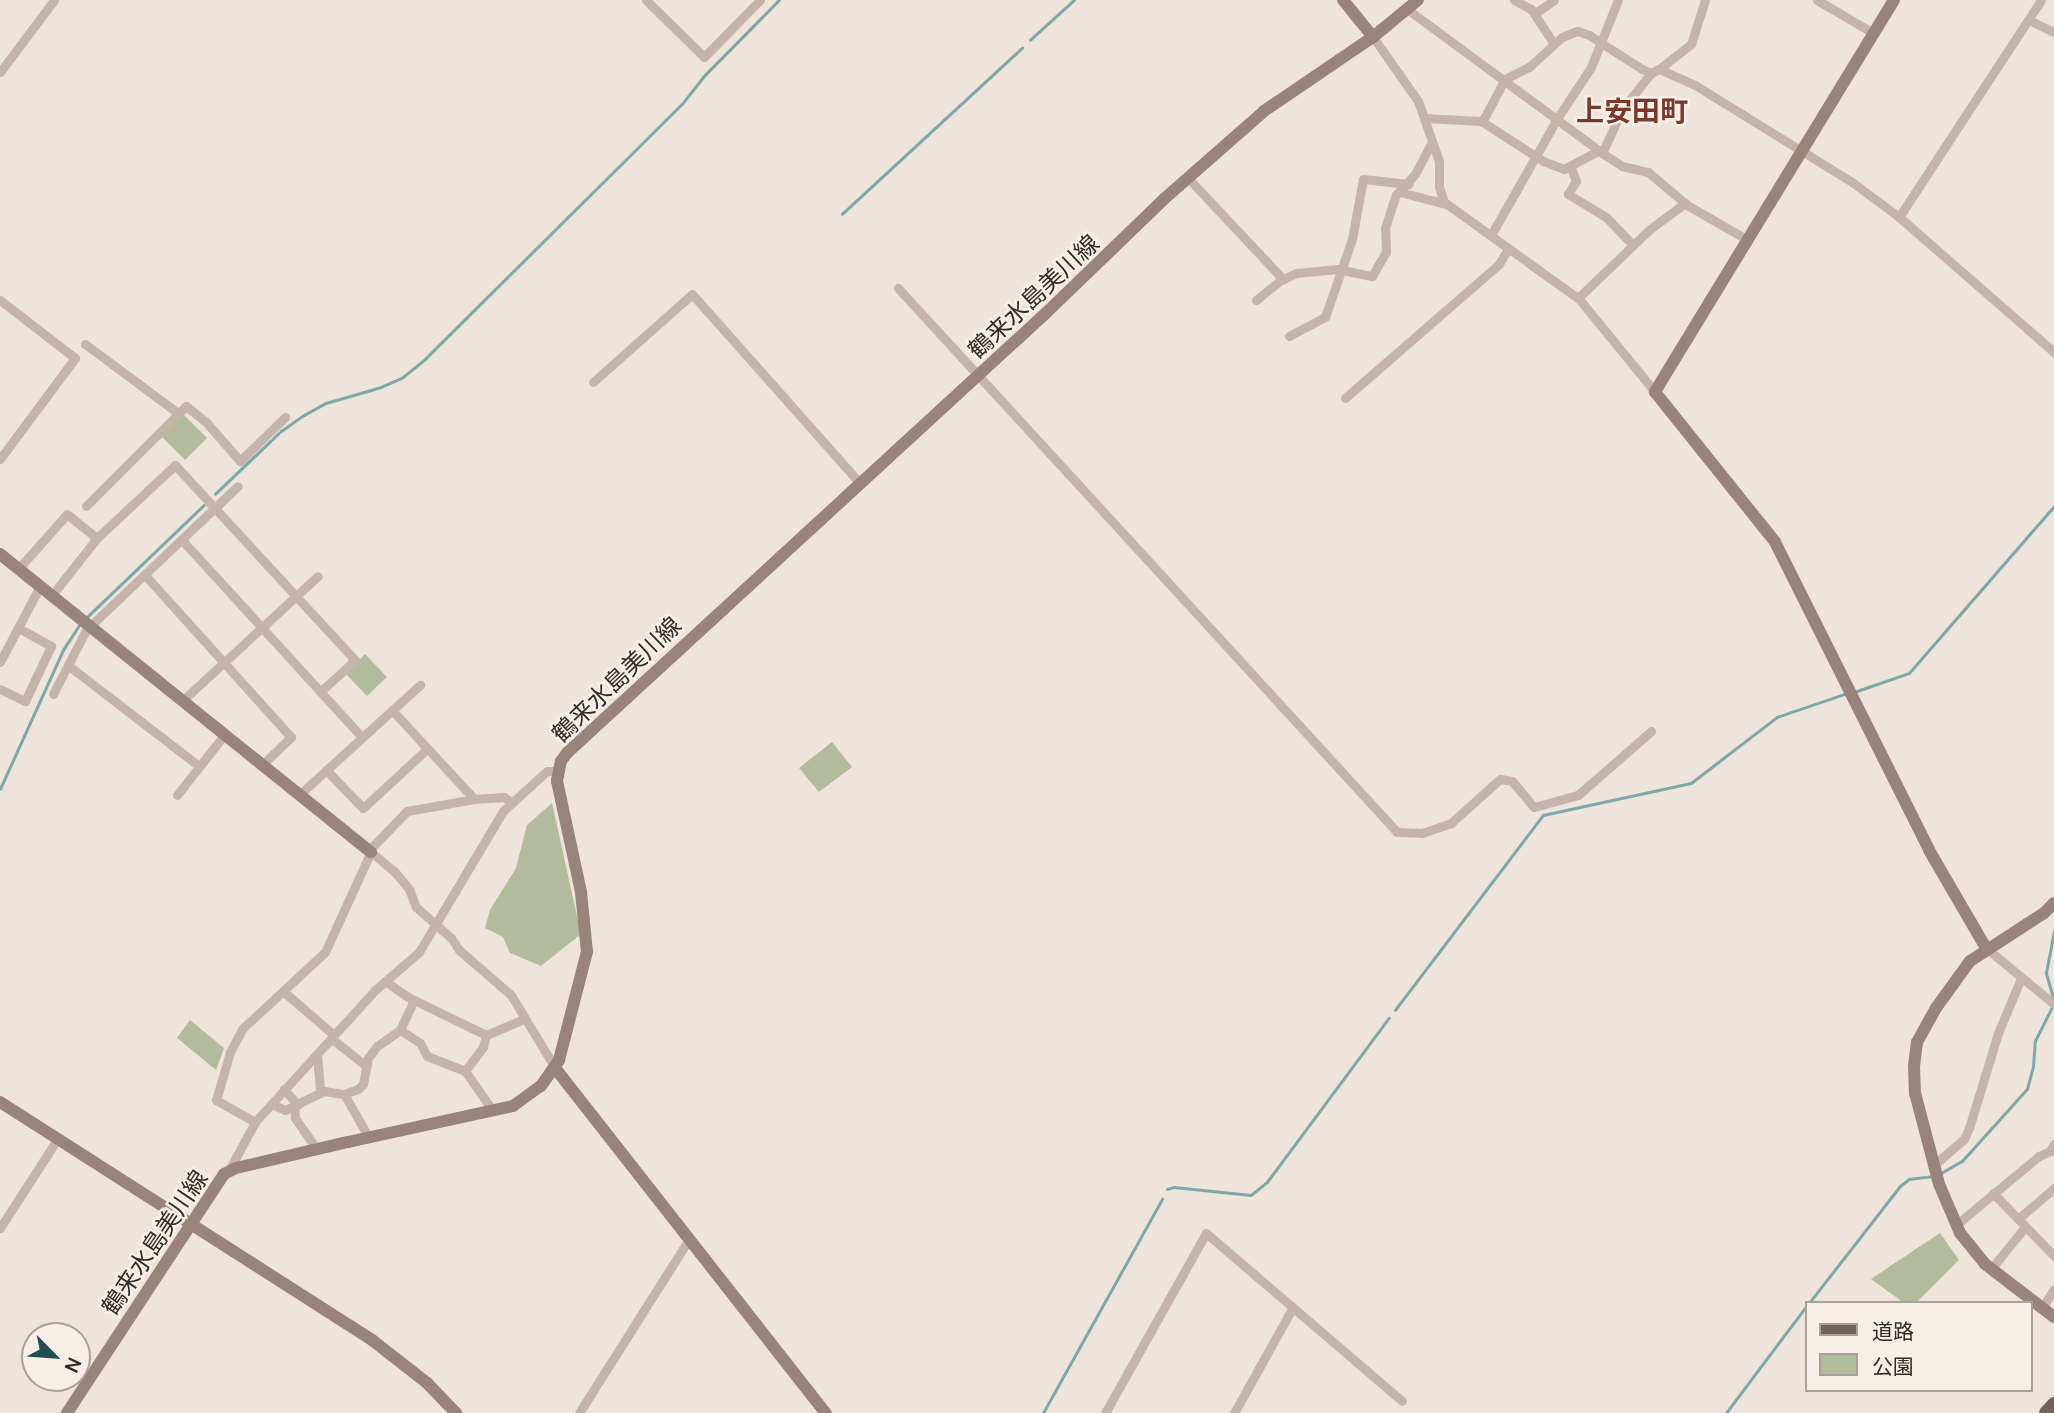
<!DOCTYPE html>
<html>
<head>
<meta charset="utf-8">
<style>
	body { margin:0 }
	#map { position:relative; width:2054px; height:1413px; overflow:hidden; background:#eee4db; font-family:Manrope,"Noto Sans JP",sans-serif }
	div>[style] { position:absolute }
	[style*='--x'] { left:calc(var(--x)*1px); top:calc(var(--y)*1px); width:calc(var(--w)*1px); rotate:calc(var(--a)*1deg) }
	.green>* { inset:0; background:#b3bb9d }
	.stream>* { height:2.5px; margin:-1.25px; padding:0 1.25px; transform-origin:1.25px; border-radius:1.25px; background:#7ea7a7 }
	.street>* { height:9px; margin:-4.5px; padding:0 4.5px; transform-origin:4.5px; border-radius:4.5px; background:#c4b4a9 }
	.secondary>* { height:12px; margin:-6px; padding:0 6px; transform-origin:6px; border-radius:6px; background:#98847b }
	.primary>* { height:14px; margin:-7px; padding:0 7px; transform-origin:7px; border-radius:7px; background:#73625b }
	span { translate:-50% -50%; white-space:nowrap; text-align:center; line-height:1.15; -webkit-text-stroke:5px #f6efe7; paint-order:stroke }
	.street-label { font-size:24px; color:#332b28 }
	.quarter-label { font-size:28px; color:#77392b; font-weight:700 }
	.legend { position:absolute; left:1805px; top:1301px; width:228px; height:91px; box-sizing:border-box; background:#f6efe7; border:2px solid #a8a19b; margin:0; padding:9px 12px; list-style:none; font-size:21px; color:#332b28 }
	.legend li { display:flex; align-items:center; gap:14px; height:35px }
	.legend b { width:35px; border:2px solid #a8a19b }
	.north { position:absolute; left:21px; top:1322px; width:70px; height:70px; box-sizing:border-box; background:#f6efe7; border:2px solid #a8a19b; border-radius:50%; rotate:115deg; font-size:19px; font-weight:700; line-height:28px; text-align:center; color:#332b28 }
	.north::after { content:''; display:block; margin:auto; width:24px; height:32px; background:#234e4f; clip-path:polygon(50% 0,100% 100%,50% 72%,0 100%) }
</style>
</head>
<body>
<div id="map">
	<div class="green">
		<div style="clip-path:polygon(183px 414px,207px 438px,185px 460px,162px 437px)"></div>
		<div style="clip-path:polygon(365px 654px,387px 677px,367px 696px,346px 674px)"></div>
		<div style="clip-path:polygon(832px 742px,852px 767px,819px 792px,799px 768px)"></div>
		<div style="clip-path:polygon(552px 803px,581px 934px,541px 966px,510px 953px,503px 937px,485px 928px,490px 910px,516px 868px,527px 825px)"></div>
		<div style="clip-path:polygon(190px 1020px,224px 1048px,216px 1070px,177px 1038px)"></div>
		<div style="clip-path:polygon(1940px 1233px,1959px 1260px,1916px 1303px,1904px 1303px,1871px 1279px)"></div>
	</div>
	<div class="stream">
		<div style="--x:1030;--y:40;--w:59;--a:-42.3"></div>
		<div style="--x:842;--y:214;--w:245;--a:-42.7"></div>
		<div style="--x:215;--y:494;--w:91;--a:-43.7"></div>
		<div style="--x:281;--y:431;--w:28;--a:-35"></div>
		<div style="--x:304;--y:415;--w:25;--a:-29"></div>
		<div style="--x:326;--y:403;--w:57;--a:-16.2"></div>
		<div style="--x:381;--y:387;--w:24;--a:-24"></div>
		<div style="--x:403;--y:377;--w:28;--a:-39"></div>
		<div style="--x:425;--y:359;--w:362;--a:-44.8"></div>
		<div style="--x:682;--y:104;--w:34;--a:-52"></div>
		<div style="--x:703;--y:77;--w:108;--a:-45.4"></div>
		<div style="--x:86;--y:618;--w:163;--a:-43.8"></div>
		<div style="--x:1857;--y:691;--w:55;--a:-19.1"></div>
		<div style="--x:1909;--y:673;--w:221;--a:-49"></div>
		<div style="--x:0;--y:789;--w:153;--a:-65.6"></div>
		<div style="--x:63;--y:650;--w:33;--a:-57"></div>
		<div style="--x:2053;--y:998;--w:26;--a:-106"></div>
		<div style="--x:2046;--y:973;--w:43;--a:-79.2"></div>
		<div style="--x:1395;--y:1010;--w:245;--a:-52.8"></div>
		<div style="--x:1543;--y:815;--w:151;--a:-12.2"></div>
		<div style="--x:1691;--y:783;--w:108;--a:-37.5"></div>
		<div style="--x:1777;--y:717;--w:71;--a:-18.9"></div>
		<div style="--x:1941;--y:1173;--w:24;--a:-30"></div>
		<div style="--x:1962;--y:1161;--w:97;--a:-47.9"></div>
		<div style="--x:2027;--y:1089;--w:23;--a:-75"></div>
		<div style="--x:2033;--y:1067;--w:26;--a:-86"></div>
		<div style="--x:2035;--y:1041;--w:40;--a:-63.4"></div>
		<div style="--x:1167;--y:1189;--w:7;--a:-16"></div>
		<div style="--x:1174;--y:1187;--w:77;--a:5.9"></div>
		<div style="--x:1251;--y:1195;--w:21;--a:-39"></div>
		<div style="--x:1267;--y:1182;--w:204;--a:-53.4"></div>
		<div style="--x:1809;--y:1303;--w:148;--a:-52.1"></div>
		<div style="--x:1900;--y:1186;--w:11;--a:-38"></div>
		<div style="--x:1909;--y:1179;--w:23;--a:-7"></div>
		<div style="--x:1043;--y:1413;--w:245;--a:-60.9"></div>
		<div style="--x:1726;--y:1413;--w:135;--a:-53.1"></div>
	</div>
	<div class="street">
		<div style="--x:646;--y:0;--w:81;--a:44.5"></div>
		<div style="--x:704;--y:57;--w:80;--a:-45.5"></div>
		<div style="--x:1514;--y:0;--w:19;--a:28"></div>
		<div style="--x:1531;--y:9;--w:42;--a:56.7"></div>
		<div style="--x:1817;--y:0;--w:65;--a:30.5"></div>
		<div style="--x:1407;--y:9;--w:242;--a:36.4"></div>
		<div style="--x:1602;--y:153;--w:50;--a:-65"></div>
		<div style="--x:1623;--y:108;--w:45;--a:-51.3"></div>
		<div style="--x:1534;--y:14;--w:24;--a:-35"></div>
		<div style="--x:2029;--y:20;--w:28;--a:26"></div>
		<div style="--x:1373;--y:37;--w:78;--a:54.9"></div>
		<div style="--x:1418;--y:101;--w:64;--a:70.7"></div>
		<div style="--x:1439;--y:161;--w:26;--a:90"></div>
		<div style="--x:1439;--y:187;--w:16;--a:72"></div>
		<div style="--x:1444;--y:202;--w:166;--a:35.7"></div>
		<div style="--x:1579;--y:299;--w:120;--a:50.7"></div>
		<div style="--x:1659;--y:69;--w:41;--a:-38"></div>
		<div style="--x:1691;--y:44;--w:46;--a:-72.3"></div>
		<div style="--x:0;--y:72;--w:90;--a:-53.1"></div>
		<div style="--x:1424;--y:118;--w:57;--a:3"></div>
		<div style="--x:1481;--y:121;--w:74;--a:32.8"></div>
		<div style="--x:1543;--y:161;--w:22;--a:21"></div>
		<div style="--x:1564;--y:169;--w:40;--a:-28"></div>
		<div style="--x:1482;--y:122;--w:49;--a:-61.9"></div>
		<div style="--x:1505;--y:79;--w:27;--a:-27"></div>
		<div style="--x:1529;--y:67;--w:45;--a:-42.3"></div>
		<div style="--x:1562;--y:37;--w:16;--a:-22"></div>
		<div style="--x:1577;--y:31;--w:13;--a:18"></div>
		<div style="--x:1589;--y:35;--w:63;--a:32.7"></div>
		<div style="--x:1642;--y:69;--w:10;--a:24"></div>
		<div style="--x:1651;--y:73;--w:9;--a:-27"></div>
		<div style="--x:1659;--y:69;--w:39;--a:24"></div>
		<div style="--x:1695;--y:85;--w:185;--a:31.7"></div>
		<div style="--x:1852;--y:182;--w:59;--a:36.7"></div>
		<div style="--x:1899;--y:217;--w:206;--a:41.1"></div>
		<div style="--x:1602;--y:153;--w:24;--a:33"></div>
		<div style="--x:1622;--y:166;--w:27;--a:13"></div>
		<div style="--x:1648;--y:172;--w:51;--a:40.2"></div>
		<div style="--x:1687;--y:205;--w:70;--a:29.8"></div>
		<div style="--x:1571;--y:168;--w:14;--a:69"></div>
		<div style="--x:1576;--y:181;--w:15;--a:122"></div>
		<div style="--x:1568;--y:194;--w:44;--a:31.2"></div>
		<div style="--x:1606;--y:217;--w:39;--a:46"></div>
		<div style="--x:1188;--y:178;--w:139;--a:46.8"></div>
		<div style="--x:1400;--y:192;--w:48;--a:14.6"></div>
		<div style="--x:1899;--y:217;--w:259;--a:-56.8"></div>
		<div style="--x:1491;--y:235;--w:136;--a:-60.4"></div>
		<div style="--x:1558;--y:117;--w:60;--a:-56.6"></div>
		<div style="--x:1591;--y:67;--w:72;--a:-68.1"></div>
		<div style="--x:898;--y:288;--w:738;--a:47.47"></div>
		<div style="--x:1397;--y:832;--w:25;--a:2"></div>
		<div style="--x:1422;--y:833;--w:31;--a:-19"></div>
		<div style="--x:1451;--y:823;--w:66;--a:-41.9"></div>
		<div style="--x:1500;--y:779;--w:12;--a:9"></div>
		<div style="--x:1512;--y:781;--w:34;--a:50"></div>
		<div style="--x:1534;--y:807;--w:46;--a:-15.3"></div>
		<div style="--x:1578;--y:795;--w:97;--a:-41.2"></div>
		<div style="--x:1578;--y:298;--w:100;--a:-43.8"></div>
		<div style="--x:1650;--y:229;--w:44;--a:-36.6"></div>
		<div style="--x:0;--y:300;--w:95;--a:37.7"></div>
		<div style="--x:75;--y:358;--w:126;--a:126.6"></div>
		<div style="--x:1256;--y:300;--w:32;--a:-39"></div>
		<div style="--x:1281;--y:280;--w:17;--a:-25"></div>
		<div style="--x:1296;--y:273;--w:42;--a:-5.4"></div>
		<div style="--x:1338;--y:269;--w:35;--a:12"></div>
		<div style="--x:1372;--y:276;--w:28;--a:-60"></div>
		<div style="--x:1386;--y:252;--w:24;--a:-92"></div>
		<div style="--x:1385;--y:228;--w:35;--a:-72"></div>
		<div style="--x:1396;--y:195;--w:28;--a:-48"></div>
		<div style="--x:1415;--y:174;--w:36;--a:-62"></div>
		<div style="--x:1289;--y:336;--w:41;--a:-27.8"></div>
		<div style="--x:1325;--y:317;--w:83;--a:-70.9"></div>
		<div style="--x:1352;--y:239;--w:61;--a:-79.6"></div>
		<div style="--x:1363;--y:179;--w:46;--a:6.2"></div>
		<div style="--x:85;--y:344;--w:116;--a:36.6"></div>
		<div style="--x:593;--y:382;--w:132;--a:-41.6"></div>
		<div style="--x:692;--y:294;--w:253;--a:48.4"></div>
		<div style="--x:1345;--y:398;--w:204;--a:-41"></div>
		<div style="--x:1499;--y:264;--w:17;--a:-59"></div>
		<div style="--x:86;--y:506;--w:141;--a:-45"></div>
		<div style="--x:186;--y:406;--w:26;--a:39"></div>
		<div style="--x:206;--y:422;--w:52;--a:48.9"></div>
		<div style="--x:240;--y:461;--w:63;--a:-44.4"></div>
		<div style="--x:182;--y:540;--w:267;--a:47.6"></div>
		<div style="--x:19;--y:568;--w:72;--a:-48.4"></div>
		<div style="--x:67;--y:514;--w:38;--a:39"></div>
		<div style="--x:145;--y:575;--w:218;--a:48"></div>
		<div style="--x:291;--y:737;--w:40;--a:136"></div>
		<div style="--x:52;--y:595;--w:73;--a:-51.7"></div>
		<div style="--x:97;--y:538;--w:107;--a:-43.1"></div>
		<div style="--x:175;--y:465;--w:265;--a:47.3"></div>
		<div style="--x:355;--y:660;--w:46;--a:137.6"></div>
		<div style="--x:0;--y:662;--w:86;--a:-62.2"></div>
		<div style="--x:69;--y:666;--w:164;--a:37.6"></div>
		<div style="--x:0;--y:689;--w:28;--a:26"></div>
		<div style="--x:25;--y:701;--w:61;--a:-64.7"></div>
		<div style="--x:51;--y:646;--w:38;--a:-151"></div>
		<div style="--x:53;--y:694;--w:72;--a:-62.7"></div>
		<div style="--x:86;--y:630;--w:209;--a:-43.5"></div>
		<div style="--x:183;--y:700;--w:183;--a:-42.6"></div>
		<div style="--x:392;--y:710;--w:121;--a:47.3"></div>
		<div style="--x:326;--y:770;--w:53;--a:45.8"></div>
		<div style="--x:363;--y:808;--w:88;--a:-42.7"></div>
		<div style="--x:177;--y:795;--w:76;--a:-51.9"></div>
		<div style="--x:299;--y:795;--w:164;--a:-42.3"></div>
		<div style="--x:371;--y:852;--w:30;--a:40"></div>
		<div style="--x:394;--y:871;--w:23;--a:50"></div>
		<div style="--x:409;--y:889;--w:19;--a:69"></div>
		<div style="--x:416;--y:907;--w:47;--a:41.5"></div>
		<div style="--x:451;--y:938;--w:14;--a:56"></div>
		<div style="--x:459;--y:950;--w:69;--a:40.9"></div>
		<div style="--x:511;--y:995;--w:85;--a:58.9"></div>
		<div style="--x:1986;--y:948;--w:88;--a:39.5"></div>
		<div style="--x:385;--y:981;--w:28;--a:35"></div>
		<div style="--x:408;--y:997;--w:87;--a:26"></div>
		<div style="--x:486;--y:1035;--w:41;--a:-22.8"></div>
		<div style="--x:284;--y:992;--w:66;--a:40.7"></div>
		<div style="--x:400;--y:1030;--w:24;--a:33"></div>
		<div style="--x:420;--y:1043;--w:15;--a:62"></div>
		<div style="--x:427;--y:1056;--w:41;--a:21.5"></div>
		<div style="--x:486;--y:1035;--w:12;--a:104"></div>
		<div style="--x:483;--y:1047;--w:30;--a:127"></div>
		<div style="--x:465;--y:1071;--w:49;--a:55"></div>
		<div style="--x:332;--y:1039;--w:42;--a:38.2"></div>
		<div style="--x:317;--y:1055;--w:38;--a:85"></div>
		<div style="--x:284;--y:1089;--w:21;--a:49"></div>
		<div style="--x:344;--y:1094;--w:51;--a:60.4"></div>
		<div style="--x:272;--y:1104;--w:14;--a:25"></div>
		<div style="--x:285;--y:1110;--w:43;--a:-26"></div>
		<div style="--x:324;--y:1091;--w:20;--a:9"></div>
		<div style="--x:344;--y:1094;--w:15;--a:-20"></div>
		<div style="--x:358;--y:1089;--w:7;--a:-45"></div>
		<div style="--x:363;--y:1084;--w:26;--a:-79"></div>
		<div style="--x:368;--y:1058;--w:15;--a:-53"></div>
		<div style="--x:377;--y:1046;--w:28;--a:-35"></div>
		<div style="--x:400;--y:1030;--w:33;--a:-65"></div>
		<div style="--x:294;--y:1106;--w:12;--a:85"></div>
		<div style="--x:295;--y:1118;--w:39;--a:55"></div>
		<div style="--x:255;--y:1122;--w:45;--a:-150.6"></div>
		<div style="--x:216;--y:1100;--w:50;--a:-73.7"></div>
		<div style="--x:230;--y:1052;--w:27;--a:-62"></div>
		<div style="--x:243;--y:1028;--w:112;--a:-42.8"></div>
		<div style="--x:325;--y:952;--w:118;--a:-65.4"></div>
		<div style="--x:374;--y:845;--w:47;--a:-45.9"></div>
		<div style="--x:407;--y:811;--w:68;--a:-10.2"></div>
		<div style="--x:474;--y:799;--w:30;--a:-4"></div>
		<div style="--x:504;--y:797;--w:9;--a:36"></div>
		<div style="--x:1934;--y:1165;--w:40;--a:-41"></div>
		<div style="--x:1964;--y:1139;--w:12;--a:-66"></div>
		<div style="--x:1969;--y:1128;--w:99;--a:-73"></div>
		<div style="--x:1998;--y:1033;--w:60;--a:-67.3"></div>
		<div style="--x:228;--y:1172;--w:57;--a:-61.6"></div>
		<div style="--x:255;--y:1122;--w:178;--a:-47.7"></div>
		<div style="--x:375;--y:990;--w:58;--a:-40.8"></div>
		<div style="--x:419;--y:952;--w:164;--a:-59.2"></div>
		<div style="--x:503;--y:811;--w:59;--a:-42.3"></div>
		<div style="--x:547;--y:771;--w:11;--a:0"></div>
		<div style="--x:1993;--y:1193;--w:88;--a:45.9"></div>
		<div style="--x:2018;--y:1219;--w:48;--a:-40.7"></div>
		<div style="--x:1957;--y:1224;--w:107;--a:-39.7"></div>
		<div style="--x:2039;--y:1156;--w:12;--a:-24"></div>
		<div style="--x:2050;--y:1151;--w:8;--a:-60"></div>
		<div style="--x:0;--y:1228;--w:107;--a:-57.2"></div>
		<div style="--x:1991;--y:1269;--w:54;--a:-51"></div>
		<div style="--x:2042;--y:1308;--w:22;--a:-58"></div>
		<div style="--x:579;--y:1413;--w:206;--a:-57.7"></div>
		<div style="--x:1105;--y:1413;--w:206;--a:-60.7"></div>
		<div style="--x:1206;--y:1233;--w:258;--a:40.6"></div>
		<div style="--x:1234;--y:1413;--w:121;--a:-60.9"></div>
	</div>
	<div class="secondary">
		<div style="--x:1343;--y:0;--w:48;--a:51"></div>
		<div style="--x:1894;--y:0;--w:459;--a:121.4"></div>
		<div style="--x:1655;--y:392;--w:192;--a:51.3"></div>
		<div style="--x:1775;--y:542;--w:344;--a:63.4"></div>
		<div style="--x:1929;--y:850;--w:113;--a:59.8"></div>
		<div style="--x:0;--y:554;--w:476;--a:38.8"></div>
		<div style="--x:2054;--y:903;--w:14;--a:135"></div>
		<div style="--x:2044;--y:913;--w:88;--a:147"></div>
		<div style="--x:1970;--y:961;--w:58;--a:125.9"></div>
		<div style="--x:1936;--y:1008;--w:39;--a:119"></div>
		<div style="--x:1917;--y:1042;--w:24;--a:97"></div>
		<div style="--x:1914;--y:1066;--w:27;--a:88"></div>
		<div style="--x:1915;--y:1093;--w:94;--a:75.2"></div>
		<div style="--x:1939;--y:1184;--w:53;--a:66.8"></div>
		<div style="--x:1960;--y:1233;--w:40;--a:51"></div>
		<div style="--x:1985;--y:1264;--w:87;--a:37.5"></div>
		<div style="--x:555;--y:1068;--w:439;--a:51.9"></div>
		<div style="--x:0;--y:1102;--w:442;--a:32.6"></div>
		<div style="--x:372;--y:1340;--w:70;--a:38"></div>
		<div style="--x:427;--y:1383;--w:42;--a:46"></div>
		<div style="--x:67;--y:1413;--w:286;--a:-56.7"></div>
		<div style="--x:224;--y:1174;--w:13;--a:-27"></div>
		<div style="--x:236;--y:1168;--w:115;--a:-13.1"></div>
		<div style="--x:348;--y:1142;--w:169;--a:-12.3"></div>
		<div style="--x:513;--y:1106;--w:34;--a:-36"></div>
		<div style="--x:541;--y:1086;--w:32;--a:-55"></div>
		<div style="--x:559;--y:1060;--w:112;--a:-75.5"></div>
		<div style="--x:587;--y:952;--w:60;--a:-95.7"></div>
		<div style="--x:581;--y:892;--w:114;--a:-102.2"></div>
		<div style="--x:557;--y:781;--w:20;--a:-79"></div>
		<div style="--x:561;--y:761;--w:10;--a:-53"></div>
		<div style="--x:567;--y:753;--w:650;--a:-42.57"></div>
		<div style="--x:1046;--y:313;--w:164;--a:-44"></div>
		<div style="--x:1164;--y:199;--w:133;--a:-41.3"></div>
		<div style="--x:1264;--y:111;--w:132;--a:-34.2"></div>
		<div style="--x:1373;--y:37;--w:58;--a:-39.4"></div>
	</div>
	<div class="primary">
		<div style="--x:2046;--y:1413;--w:12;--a:-48"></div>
	</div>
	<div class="street-label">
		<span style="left:1033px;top:296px;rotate:-43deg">鶴来水島美川線</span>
		<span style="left:616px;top:679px;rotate:-44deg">鶴来水島美川線</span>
		<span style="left:154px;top:1242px;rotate:-56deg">鶴来水島美川線</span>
	</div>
	<div class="quarter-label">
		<span style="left:1632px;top:110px">上安田町</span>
	</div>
	<ul class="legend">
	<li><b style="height:9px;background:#73625b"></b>道路</li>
	<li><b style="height:19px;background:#b3bb9d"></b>公園</li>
	</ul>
	<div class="north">N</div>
</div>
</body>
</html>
